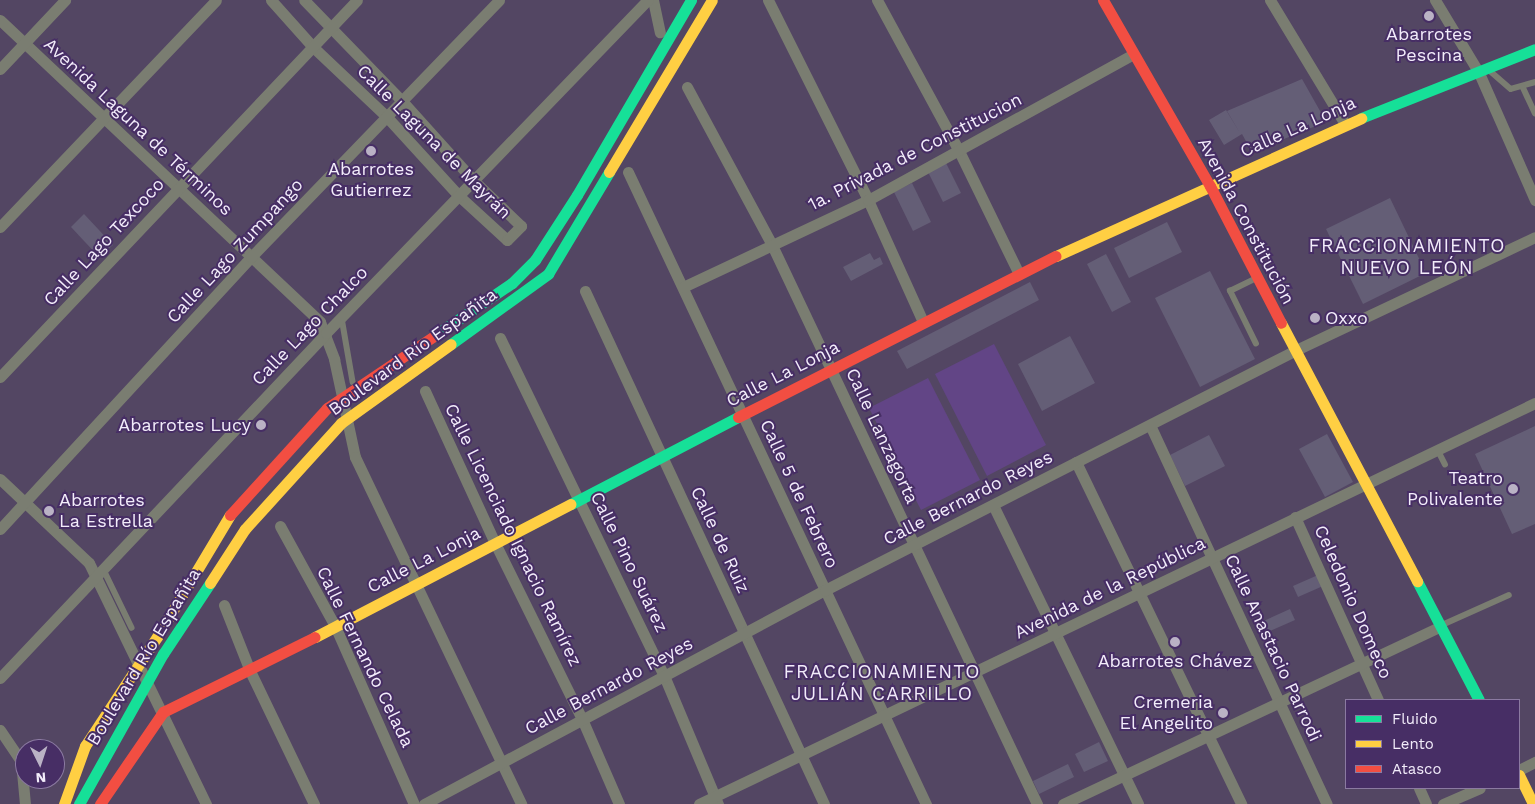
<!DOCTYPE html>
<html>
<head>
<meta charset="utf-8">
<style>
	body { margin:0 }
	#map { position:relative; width:1535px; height:804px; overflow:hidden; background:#534663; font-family:"Work Sans",sans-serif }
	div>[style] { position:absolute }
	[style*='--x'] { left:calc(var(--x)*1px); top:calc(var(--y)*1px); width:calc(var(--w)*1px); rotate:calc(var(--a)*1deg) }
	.green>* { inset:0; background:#624586 }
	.building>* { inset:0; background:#645e76 }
	.lane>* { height:5.5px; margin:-2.75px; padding:0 2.75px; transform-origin:2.75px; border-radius:2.75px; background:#7a7d71 }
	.street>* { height:11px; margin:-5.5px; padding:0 5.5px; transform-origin:5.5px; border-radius:5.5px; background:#7a7d71 }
	.fast>* { height:11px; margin:-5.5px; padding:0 5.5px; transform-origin:5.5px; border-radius:5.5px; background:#16e098 }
	.slow>* { height:11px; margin:-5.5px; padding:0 5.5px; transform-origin:5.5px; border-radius:5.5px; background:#ffcf43 }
	.jam>* { height:11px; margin:-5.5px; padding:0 5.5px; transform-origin:5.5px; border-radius:5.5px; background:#f24e42 }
	.dots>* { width:14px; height:14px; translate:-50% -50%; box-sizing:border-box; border:2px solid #472e65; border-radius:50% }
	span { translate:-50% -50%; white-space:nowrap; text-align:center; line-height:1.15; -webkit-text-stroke:4px #472e65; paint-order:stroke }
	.poi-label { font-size:18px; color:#f2ecfa }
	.left { translate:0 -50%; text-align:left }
	.right { translate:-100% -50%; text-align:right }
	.street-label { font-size:18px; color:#f2ecfa }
	.neighbourhood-label { font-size:19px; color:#f2ecfa; letter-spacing:1px }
	.legend { position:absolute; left:1345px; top:699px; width:175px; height:90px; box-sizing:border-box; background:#472e65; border:1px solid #8b7aa1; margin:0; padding:6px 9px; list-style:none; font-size:15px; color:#f2ecfa }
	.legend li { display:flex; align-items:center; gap:10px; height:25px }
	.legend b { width:25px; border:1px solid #8b7aa1 }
	.north { position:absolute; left:15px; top:739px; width:50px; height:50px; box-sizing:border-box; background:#472e65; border:1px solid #8b7aa1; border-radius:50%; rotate:176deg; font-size:14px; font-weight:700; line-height:20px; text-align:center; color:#f2ecfa }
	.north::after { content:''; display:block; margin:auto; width:18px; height:22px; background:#bab2c5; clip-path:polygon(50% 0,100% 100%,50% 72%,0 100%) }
</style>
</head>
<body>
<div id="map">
	<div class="green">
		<div style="clip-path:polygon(994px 344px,1046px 445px,987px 476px,935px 374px)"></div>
		<div style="clip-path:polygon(928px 378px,980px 480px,921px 510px,869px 408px)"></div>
	</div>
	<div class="building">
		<div style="clip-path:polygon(1302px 79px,1324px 118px,1323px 123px,1252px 152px,1242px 134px,1224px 145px,1209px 120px,1226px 110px,1240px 133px,1227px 111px)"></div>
		<div style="clip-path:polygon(946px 163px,961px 193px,943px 202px,928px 172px)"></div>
		<div style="clip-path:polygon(912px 183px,931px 222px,913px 231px,894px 192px)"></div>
		<div style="clip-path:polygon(1390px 198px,1426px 273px,1363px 304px,1326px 229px)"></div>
		<div style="clip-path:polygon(84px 214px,113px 245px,99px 257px,71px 227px)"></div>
		<div style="clip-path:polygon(1167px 222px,1182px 252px,1129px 278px,1114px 248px)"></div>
		<div style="clip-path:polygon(870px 253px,874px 260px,880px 257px,883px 264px,851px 281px,843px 267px)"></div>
		<div style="clip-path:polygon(1106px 254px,1131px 302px,1112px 312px,1087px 264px)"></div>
		<div style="clip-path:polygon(1210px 271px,1255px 359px,1200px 387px,1155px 298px)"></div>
		<div style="clip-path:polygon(1030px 282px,1039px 300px,907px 369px,897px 351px)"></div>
		<div style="clip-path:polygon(1070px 336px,1095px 383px,1042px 411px,1018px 364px)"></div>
		<div style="clip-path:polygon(1535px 426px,1535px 524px,1512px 534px,1475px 454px)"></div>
		<div style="clip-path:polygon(1327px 434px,1353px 482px,1325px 497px,1299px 449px)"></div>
		<div style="clip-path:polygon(1209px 435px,1225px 466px,1185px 486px,1170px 455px)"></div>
		<div style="clip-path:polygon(1318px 575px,1323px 586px,1298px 597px,1293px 586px)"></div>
		<div style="clip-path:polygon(1290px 609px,1295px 620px,1263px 634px,1259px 623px)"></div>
		<div style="clip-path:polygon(1099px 742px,1108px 761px,1084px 772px,1075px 754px)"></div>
		<div style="clip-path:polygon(1068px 764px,1074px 777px,1039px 794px,1033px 781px)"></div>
	</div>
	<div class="lane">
		<div style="--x:1488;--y:69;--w:30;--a:41"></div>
		<div style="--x:1511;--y:89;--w:25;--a:-16"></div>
		<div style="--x:1523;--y:87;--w:29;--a:65"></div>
		<div style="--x:342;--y:318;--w:65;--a:80.2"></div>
		<div style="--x:1256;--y:344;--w:59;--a:-116.1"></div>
		<div style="--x:1230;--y:291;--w:30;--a:-26"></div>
		<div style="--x:1438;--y:450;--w:16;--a:63"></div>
		<div style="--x:104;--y:570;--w:64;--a:64.2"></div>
		<div style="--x:1442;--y:625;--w:73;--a:-24.1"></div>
	</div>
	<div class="street">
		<div style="--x:271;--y:0;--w:63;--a:48.2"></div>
		<div style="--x:313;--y:47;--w:100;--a:43.4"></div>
		<div style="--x:386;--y:116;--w:108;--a:47.6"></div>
		<div style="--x:459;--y:196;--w:65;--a:42.5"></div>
		<div style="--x:507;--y:240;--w:20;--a:-45"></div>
		<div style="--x:521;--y:226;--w:65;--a:-136.2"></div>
		<div style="--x:474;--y:181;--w:109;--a:-132"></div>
		<div style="--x:401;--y:100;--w:139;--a:-134.1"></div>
		<div style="--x:653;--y:0;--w:33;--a:78"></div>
		<div style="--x:768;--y:0;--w:224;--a:63.4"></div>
		<div style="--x:868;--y:200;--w:134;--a:65.7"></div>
		<div style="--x:877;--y:0;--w:172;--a:61.5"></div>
		<div style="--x:959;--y:151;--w:137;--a:64"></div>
		<div style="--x:1270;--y:0;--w:145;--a:58.8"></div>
		<div style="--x:1435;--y:0;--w:85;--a:58.9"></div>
		<div style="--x:1479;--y:73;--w:139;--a:66.2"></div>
		<div style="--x:0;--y:20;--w:440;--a:43.3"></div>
		<div style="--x:320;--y:322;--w:40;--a:69"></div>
		<div style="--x:334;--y:359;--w:100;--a:77.9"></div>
		<div style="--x:355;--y:457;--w:385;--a:64.4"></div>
		<div style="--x:0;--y:69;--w:95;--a:-46.7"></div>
		<div style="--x:687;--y:87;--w:177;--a:61.7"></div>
		<div style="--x:771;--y:243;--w:621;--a:64.63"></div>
		<div style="--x:628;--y:172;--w:699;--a:64.76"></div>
		<div style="--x:0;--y:227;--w:313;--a:-46.4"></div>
		<div style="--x:683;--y:287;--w:204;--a:-25.2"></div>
		<div style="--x:868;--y:200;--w:303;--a:-28.8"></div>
		<div style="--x:585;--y:291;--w:566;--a:65.02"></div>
		<div style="--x:500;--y:338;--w:378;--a:64.1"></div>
		<div style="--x:665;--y:678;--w:137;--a:67.2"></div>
		<div style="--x:0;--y:377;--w:519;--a:-46.56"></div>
		<div style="--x:425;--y:391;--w:167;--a:65.3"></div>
		<div style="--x:495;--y:543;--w:196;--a:63.7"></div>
		<div style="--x:582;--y:719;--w:93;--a:66.5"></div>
		<div style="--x:1150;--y:425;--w:418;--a:65"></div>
		<div style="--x:1076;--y:462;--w:380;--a:64.2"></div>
		<div style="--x:0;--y:479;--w:122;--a:43.3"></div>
		<div style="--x:89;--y:563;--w:268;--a:64.1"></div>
		<div style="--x:993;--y:505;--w:332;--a:64.1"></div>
		<div style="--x:1295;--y:517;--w:201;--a:65.6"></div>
		<div style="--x:280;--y:526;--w:114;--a:61.2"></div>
		<div style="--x:335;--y:626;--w:195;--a:66.1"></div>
		<div style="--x:0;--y:529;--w:370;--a:-47.3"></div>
		<div style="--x:251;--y:257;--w:357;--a:-46"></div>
		<div style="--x:224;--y:605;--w:71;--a:68.5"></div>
		<div style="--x:250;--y:671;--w:148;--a:64.3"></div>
		<div style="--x:0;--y:678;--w:475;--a:-46.6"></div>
		<div style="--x:326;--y:333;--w:463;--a:-46"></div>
		<div style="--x:0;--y:730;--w:37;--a:56"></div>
		<div style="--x:21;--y:761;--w:43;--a:84.7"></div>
		<div style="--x:1519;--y:770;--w:18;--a:-27"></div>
		<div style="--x:1419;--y:788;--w:17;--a:66"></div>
		<div style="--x:424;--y:804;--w:455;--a:-28.1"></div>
		<div style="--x:825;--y:590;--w:529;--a:-27"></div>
		<div style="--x:1296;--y:350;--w:264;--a:-25.3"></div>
		<div style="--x:699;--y:804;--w:927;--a:-25.63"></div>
		<div style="--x:1063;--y:804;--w:416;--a:-25.2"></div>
		<div style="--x:1443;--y:804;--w:40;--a:-23.4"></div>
	</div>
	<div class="fast">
		<div style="--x:1361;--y:118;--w:187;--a:-21.6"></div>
		<div style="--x:434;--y:336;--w:94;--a:-34.2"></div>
		<div style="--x:512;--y:283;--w:33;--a:-45"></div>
		<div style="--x:535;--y:260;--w:77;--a:-57.1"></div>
		<div style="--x:577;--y:195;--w:226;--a:-59.7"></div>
		<div style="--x:451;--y:344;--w:120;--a:-35.8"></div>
		<div style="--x:548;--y:274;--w:119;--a:-59.1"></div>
		<div style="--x:571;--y:504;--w:188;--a:-27.5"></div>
		<div style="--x:1417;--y:581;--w:134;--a:62.5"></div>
		<div style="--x:79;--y:804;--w:172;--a:-60.8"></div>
		<div style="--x:163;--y:654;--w:85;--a:-56.5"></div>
	</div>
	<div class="slow">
		<div style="--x:609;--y:172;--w:200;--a:-59.1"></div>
		<div style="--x:1056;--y:256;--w:335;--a:-24.3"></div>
		<div style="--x:1281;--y:323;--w:292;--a:62.2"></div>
		<div style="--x:210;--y:583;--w:64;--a:-57.1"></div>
		<div style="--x:245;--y:529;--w:143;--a:-47.8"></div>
		<div style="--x:341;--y:423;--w:135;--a:-35.7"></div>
		<div style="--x:315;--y:637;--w:288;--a:-27.5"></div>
		<div style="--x:1519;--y:775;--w:32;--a:64"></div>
		<div style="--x:64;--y:804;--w:62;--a:-70.1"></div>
		<div style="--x:85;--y:746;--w:131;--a:-56.6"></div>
		<div style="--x:157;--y:637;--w:142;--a:-59.1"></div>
	</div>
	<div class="jam">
		<div style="--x:1103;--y:0;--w:215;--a:60.1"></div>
		<div style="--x:1210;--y:186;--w:154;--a:62.6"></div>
		<div style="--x:738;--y:417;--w:356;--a:-26.9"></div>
		<div style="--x:230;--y:515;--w:144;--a:-47.8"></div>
		<div style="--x:327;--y:408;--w:129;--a:-33.9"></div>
		<div style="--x:100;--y:804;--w:112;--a:-55.6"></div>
		<div style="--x:163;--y:712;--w:169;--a:-26.3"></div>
	</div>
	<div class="dots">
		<div style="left:1429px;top:16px;background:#bab2c5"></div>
		<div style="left:371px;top:151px;background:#bab2c5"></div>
		<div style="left:1315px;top:318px;background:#bab2c5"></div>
		<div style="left:261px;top:425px;background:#bab2c5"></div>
		<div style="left:1513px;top:489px;background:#bab2c5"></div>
		<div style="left:49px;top:511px;background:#bab2c5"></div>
		<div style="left:1175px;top:642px;background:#bab2c5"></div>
		<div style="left:1223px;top:713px;background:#bab2c5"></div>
	</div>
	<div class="poi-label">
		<span style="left:1429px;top:45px">Abarrotes<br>Pescina</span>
		<span style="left:371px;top:180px">Abarrotes<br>Gutierrez</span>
		<span class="left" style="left:1325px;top:318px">Oxxo</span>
		<span class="right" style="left:251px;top:425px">Abarrotes Lucy</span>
		<span class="right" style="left:1503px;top:489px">Teatro<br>Polivalente</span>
		<span class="left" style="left:59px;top:511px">Abarrotes<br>La Estrella</span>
		<span style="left:1175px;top:661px">Abarrotes Chávez</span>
		<span class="right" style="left:1213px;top:713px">Cremeria<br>El Angelito</span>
	</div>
	<div class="street-label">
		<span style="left:138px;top:127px;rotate:43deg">Avenida Laguna de Términos</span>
		<span style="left:1298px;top:127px;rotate:-24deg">Calle La Lonja</span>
		<span style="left:434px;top:142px;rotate:45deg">Calle Laguna de Mayrán</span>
		<span style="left:915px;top:152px;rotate:-27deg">1a. Privada de Constitucion</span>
		<span style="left:1246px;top:221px;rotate:62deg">Avenida Constitución</span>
		<span style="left:104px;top:242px;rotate:-47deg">Calle Lago Texcoco</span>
		<span style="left:235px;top:251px;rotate:-47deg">Calle Lago Zumpango</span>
		<span style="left:310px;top:326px;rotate:-46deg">Calle Lago Chalco</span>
		<span style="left:413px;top:352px;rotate:-36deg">Boulevard Río Españita</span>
		<span style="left:783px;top:374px;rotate:-27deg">Calle La Lonja</span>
		<span style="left:882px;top:436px;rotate:65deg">Calle Lanzagorta</span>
		<span style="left:799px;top:494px;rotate:65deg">Calle 5 de Febrero</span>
		<span style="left:968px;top:498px;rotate:-27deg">Calle Bernardo Reyes</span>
		<span style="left:513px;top:535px;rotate:64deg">Calle Licenciado Ignacio Ramírez</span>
		<span style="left:720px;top:540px;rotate:65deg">Calle de Ruiz</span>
		<span style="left:424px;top:560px;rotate:-27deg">Calle La Lonja</span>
		<span style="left:629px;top:562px;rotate:64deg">Calle Pino Suárez</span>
		<span style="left:1110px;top:588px;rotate:-26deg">Avenida de la República</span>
		<span style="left:1353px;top:602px;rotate:66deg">Celedonio Domeco</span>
		<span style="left:1273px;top:648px;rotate:65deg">Calle Anastacio Parrodi</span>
		<span style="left:144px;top:657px;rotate:-59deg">Boulevard Río Españita</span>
		<span style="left:365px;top:657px;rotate:64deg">Calle Fernando Celada</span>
		<span style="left:609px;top:686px;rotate:-28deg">Calle Bernardo Reyes</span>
	</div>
	<div class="neighbourhood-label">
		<span style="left:1407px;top:257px">FRACCIONAMIENTO<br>NUEVO LEÓN</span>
		<span style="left:882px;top:683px">FRACCIONAMIENTO<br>JULIÁN CARRILLO</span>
	</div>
	<ul class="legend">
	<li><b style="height:6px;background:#16e098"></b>Fluido</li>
	<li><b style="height:6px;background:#ffcf43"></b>Lento</li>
	<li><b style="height:6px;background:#f24e42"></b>Atasco</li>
	</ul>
	<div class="north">N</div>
</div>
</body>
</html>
